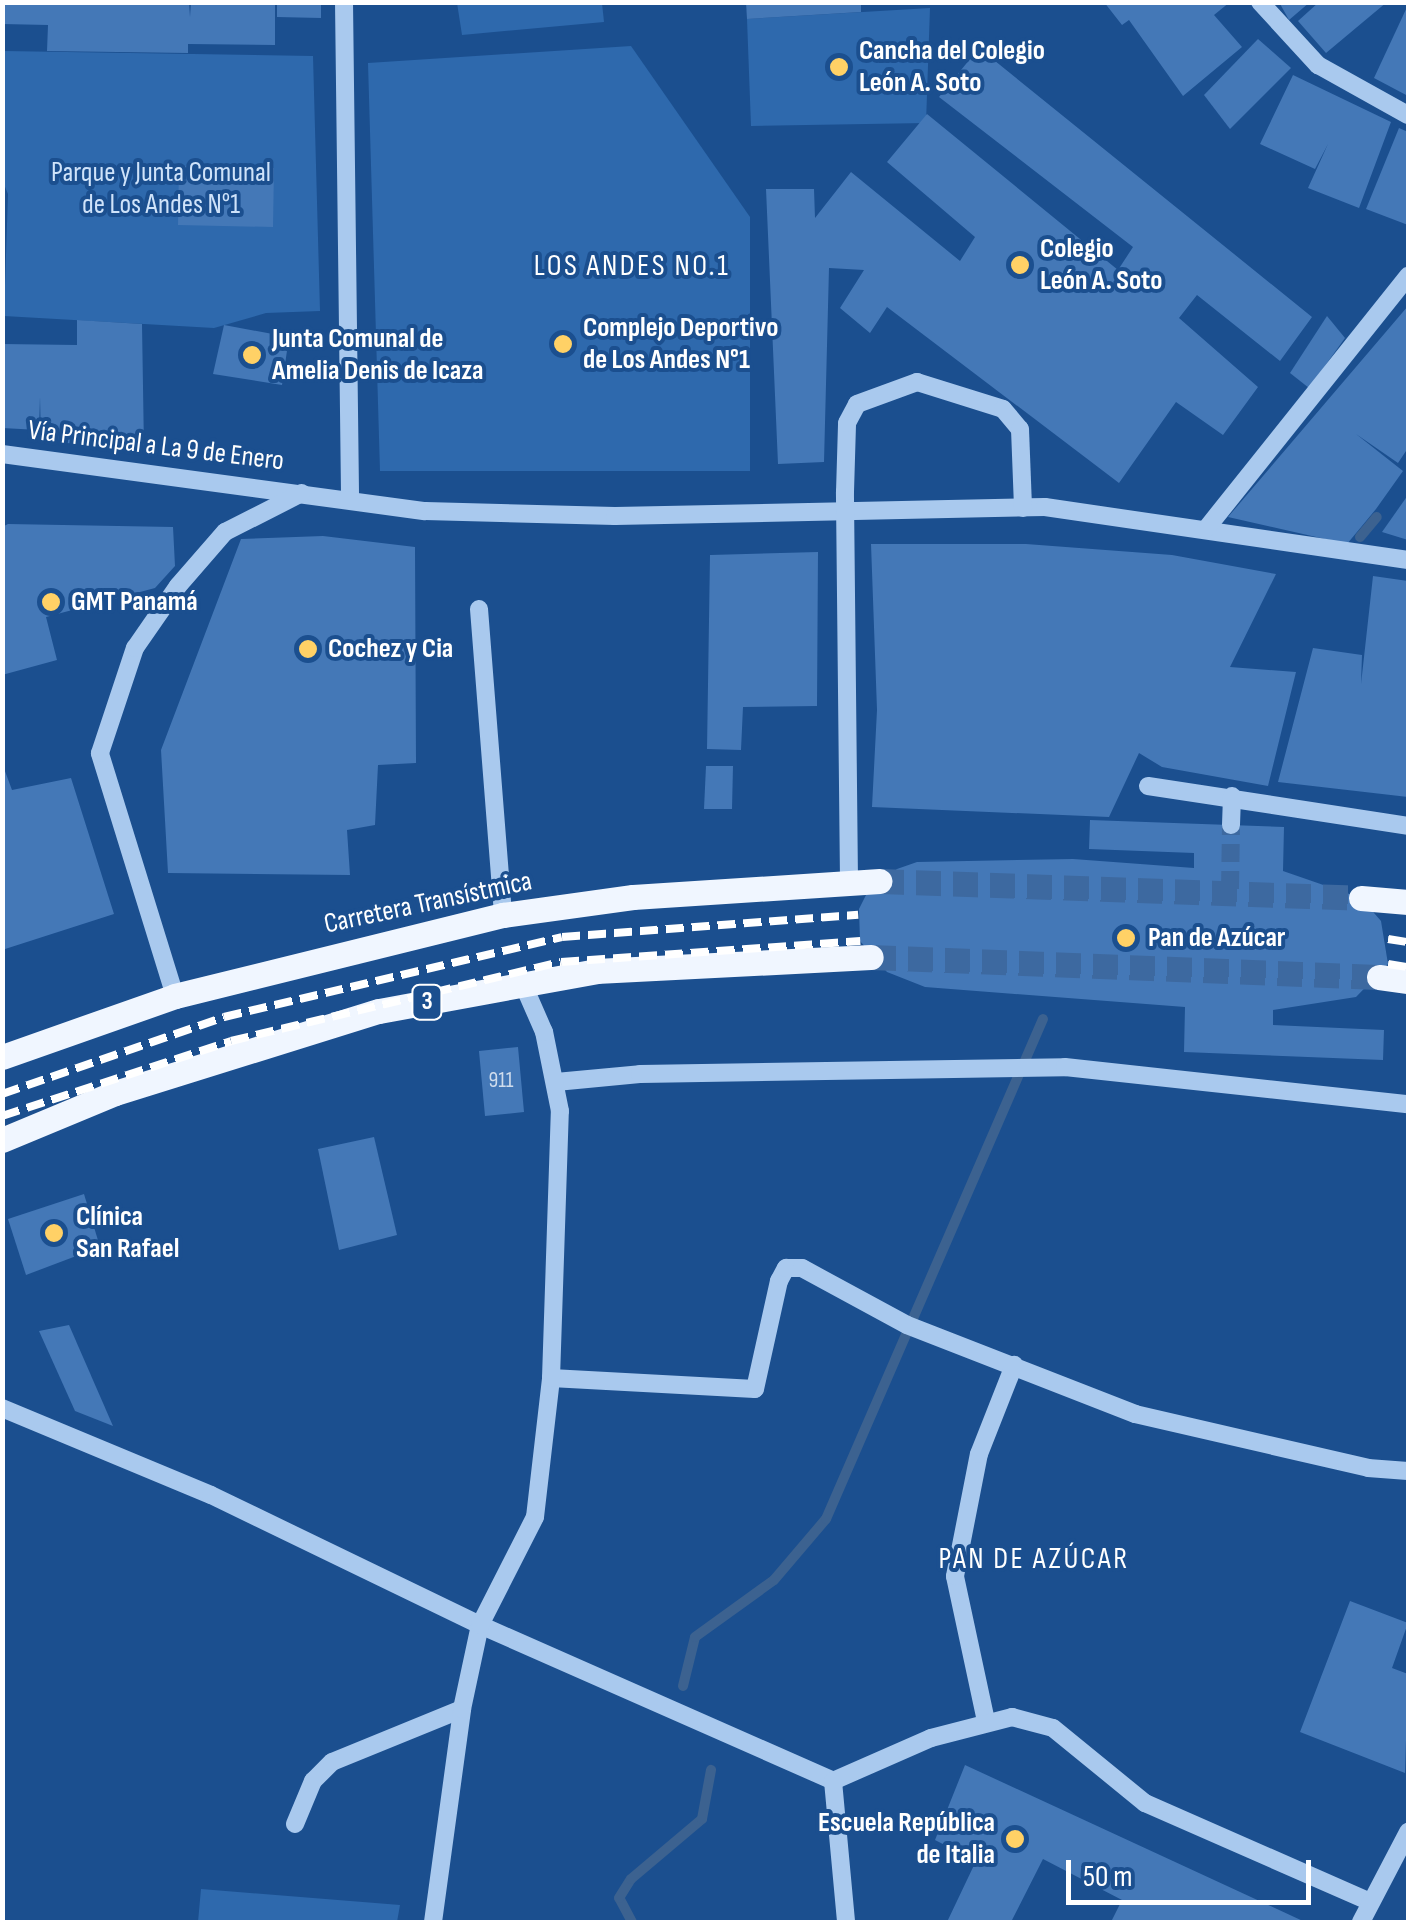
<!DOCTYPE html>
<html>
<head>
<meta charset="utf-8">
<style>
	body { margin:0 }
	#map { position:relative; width:1411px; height:1925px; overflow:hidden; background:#1b4f8f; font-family:"Sofia Sans Condensed",sans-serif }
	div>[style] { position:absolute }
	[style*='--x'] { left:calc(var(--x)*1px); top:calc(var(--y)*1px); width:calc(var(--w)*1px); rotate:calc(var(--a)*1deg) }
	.green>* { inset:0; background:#2e69ad }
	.stream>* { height:10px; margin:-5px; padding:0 5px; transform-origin:5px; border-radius:5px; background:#3c6290 }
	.building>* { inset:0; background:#4478b7 }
	.minor-tunnel>* { height:18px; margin-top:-9px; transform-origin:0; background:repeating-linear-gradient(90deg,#3d69a0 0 18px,transparent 0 27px) }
	.major-tunnel>* { height:25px; margin-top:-12.5px; transform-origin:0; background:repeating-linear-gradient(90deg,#3d69a0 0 25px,transparent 0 37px) }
	.minor>* { height:18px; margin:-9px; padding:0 9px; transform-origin:9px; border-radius:9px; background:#a9c9ee }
	.major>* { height:25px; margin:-12.5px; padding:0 12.5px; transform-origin:12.5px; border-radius:12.5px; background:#f0f6ff }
	.rail>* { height:8px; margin-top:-4px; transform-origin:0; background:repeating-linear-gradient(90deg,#fff 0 18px,transparent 0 26px) }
	.dots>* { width:28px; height:28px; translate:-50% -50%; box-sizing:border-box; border:5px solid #1b4f8f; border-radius:50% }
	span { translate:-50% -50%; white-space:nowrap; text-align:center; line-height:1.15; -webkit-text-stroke:8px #1b4f8f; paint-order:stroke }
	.number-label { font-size:22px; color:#d0dded }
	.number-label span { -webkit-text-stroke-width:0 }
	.shield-label span { padding:2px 8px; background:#1b4f8f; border:2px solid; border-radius:8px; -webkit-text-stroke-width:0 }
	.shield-label { font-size:25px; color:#fff; font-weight:700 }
	.poi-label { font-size:28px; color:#fff; font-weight:700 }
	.left { translate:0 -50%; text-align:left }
	.right { translate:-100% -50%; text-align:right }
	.park-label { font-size:28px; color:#cfe3fa }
	.street-label { font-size:28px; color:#fff }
	.neighbourhood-label { font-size:30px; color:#fff; letter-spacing:2.5px }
	.frame { position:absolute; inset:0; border:5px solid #fff; pointer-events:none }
	.scale { position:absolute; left:1066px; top:1860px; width:245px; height:45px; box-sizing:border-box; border:5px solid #fff; border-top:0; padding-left:12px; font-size:30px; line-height:35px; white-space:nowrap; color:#fff; -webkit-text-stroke:8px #1b4f8f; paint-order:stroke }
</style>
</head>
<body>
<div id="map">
	<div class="green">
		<div style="clip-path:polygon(457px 3px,602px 3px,604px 22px,462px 35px)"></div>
		<div style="clip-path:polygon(930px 8px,926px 123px,751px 126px,747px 19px)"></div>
		<div style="clip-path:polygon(631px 46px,750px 217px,750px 471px,380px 471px,368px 63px)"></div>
		<div style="clip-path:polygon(3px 51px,313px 56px,320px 311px,266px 313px,214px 328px,4px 316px,8px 194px,3px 182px)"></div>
		<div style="clip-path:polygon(201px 1889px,400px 1905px,397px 1922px,198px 1922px)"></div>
	</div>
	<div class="stream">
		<div style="--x:1360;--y:537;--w:26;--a:-50"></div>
		<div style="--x:683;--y:1686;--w:50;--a:-76.2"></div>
		<div style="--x:695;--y:1637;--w:97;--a:-35.8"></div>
		<div style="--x:774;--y:1580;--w:80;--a:-49.6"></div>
		<div style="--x:826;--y:1519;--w:545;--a:-66.54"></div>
		<div style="--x:632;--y:1922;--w:27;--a:-118"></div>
		<div style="--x:619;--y:1898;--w:22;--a:-58"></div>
		<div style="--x:631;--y:1879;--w:93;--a:-40.2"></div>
		<div style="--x:702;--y:1819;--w:50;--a:-79.6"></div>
	</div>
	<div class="building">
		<div style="clip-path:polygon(2px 2px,189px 2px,190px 17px,191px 2px,275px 2px,275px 45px,188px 44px,188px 53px,47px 51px,48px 25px,2px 24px)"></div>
		<div style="clip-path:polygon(277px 2px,321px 2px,321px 18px,277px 17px)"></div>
		<div style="clip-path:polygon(746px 2px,861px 2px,861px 12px,747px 19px)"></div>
		<div style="clip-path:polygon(1104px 2px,1230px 2px,1214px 15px,1242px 47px,1183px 96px,1129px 20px,1122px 25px)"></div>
		<div style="clip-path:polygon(1279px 2px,1310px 2px,1289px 20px)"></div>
		<div style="clip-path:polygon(1319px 2px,1387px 2px,1326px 53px,1298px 21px)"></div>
		<div style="clip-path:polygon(1408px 5px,1408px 96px,1374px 78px)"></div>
		<div style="clip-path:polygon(1258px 39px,1291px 68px,1230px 129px,1204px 95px)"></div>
		<div style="clip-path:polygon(979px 48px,1312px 317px,1280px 361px,1197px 295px,1179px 318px,1258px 387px,1223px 435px,1176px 402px,1119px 483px,887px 307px,870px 333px,840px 308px,864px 270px,829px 268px,824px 462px,778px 464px,766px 189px,814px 189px,815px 218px,851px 172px,960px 261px,975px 237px,887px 162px,927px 114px,1118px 270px,1133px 247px,939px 97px)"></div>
		<div style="clip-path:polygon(1293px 75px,1391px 122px,1359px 208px,1308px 188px,1328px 144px,1315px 169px,1260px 144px)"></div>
		<div style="clip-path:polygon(1399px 128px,1408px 132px,1408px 225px,1366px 209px)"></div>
		<div style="clip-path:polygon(179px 166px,274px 168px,273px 227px,178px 225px)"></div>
		<div style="clip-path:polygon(1408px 306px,1408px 448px,1398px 463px,1356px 434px,1403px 471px,1376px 509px,1347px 544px,1228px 517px)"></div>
		<div style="clip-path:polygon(1327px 316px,1345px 338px,1309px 388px,1290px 373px)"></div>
		<div style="clip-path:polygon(77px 320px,142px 324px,144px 449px,41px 441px,40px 397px,39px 430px,2px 428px,2px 344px,77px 345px)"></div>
		<div style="clip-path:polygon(224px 325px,289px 337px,282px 385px,213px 374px)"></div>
		<div style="clip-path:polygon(1408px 495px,1408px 540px,1382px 532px)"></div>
		<div style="clip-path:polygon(8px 524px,173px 527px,175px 566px,155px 588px,46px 617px,57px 660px,2px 675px,2px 527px)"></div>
		<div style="clip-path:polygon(323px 536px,415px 547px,416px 763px,378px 765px,375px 825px,347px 830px,350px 875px,168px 873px,161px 750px,241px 539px)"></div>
		<div style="clip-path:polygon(871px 544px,1026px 544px,1172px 555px,1276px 574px,1230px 667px,1296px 672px,1268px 786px,1162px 767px,1139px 753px,1109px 817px,872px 807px,877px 710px)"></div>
		<div style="clip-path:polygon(818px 552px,817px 706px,743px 707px,741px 750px,707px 749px,710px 555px)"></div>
		<div style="clip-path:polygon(1373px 576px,1408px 581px,1408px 797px,1278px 782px,1313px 648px,1362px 655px,1361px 684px)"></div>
		<div style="clip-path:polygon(2px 763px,12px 790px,71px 778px,114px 914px,2px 950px)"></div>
		<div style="clip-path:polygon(706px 766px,733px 766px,732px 809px,704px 809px)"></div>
		<div style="clip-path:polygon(1090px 820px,1284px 827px,1283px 871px,1361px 898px,1381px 921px,1388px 964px,1356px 997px,1273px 1010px,1273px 1025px,1384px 1030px,1383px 1060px,1184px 1052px,1185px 1007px,925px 987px,887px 972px,860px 941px,859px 909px,867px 893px,897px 869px,917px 862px,1073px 859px,1194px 868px,1194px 853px,1089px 849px)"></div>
		<div style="clip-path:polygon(518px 1047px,524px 1112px,485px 1116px,479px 1051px)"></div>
		<div style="clip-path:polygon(374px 1137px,397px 1235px,339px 1250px,318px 1149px)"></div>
		<div style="clip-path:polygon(84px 1194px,100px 1247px,26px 1275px,8px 1219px)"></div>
		<div style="clip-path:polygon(69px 1325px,113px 1426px,75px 1411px,39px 1331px)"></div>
		<div style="clip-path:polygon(1350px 1601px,1408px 1623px,1392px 1668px,1408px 1674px,1405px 1773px,1300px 1732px)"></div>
		<div style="clip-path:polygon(965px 1765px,1305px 1922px,1111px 1922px,1122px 1900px,1043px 1859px,1011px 1922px,947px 1922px,976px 1861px,935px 1840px)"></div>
	</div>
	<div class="minor-tunnel">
		<div style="--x:1230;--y:889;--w:64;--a:-89.1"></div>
	</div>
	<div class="major-tunnel">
		<div style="--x:879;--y:881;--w:482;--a:2"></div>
		<div style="--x:871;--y:957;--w:508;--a:2.25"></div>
	</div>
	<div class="minor">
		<div style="--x:344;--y:2;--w:498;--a:89.3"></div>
		<div style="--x:1260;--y:2;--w:86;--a:47.4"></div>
		<div style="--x:1318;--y:65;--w:103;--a:29.1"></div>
		<div style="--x:2;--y:454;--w:427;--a:7.7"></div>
		<div style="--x:425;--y:511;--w:190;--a:1.5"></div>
		<div style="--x:615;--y:516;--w:430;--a:-1.2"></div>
		<div style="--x:1045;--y:507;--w:367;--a:8.3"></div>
		<div style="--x:1206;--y:529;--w:324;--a:-51.4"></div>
		<div style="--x:479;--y:609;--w:307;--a:85.5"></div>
		<div style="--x:1148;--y:786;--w:263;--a:8.7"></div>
		<div style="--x:1231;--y:825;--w:29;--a:-88"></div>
		<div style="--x:849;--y:881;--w:389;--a:-90.6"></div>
		<div style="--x:845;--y:492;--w:69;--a:-88.3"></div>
		<div style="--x:847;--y:423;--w:21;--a:-62"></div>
		<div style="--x:857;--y:404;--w:64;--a:-20.1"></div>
		<div style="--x:917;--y:382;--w:90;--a:17.4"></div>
		<div style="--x:1003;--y:409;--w:26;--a:50"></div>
		<div style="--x:1020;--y:429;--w:79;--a:87.8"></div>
		<div style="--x:175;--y:996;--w:254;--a:-107.2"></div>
		<div style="--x:100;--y:753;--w:111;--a:-71.6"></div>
		<div style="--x:135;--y:648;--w:75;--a:-55.3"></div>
		<div style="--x:178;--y:586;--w:72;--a:-49"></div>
		<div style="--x:225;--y:532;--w:86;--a:-26.9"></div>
		<div style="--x:556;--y:1082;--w:84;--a:-5.4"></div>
		<div style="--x:640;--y:1074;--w:425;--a:-0.9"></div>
		<div style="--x:1065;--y:1067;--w:345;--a:6.2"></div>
		<div style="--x:551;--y:1378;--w:204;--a:3.1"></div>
		<div style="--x:755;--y:1389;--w:111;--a:-77.5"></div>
		<div style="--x:779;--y:1281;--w:15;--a:-62"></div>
		<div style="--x:786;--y:1268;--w:16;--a:0"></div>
		<div style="--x:802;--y:1268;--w:119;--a:28.5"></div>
		<div style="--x:907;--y:1325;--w:245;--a:21.3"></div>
		<div style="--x:1135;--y:1414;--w:239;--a:13"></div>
		<div style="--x:1368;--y:1468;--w:40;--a:4.3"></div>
		<div style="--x:2;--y:1408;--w:226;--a:22.6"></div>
		<div style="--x:211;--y:1495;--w:299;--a:25.8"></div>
		<div style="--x:480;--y:1625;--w:386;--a:23.8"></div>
		<div style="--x:986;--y:1721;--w:148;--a:-102.1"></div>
		<div style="--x:955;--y:1576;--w:124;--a:-78.9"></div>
		<div style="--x:979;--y:1454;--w:96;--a:-68.5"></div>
		<div style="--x:833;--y:1781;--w:107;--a:-23.7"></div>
		<div style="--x:931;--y:1738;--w:84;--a:-14.5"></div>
		<div style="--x:1012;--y:1717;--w:42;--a:15"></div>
		<div style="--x:1053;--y:1728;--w:119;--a:39.2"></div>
		<div style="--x:1145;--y:1803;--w:246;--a:23.7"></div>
		<div style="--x:833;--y:1781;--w:142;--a:84.7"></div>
		<div style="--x:295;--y:1824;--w:47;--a:-67.3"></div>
		<div style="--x:313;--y:1781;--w:27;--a:-45"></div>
		<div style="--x:332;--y:1762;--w:140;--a:-22.2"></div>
		<div style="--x:433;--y:1922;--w:215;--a:-82.2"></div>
		<div style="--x:462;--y:1709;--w:86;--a:-77.9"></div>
		<div style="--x:480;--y:1625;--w:121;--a:-63"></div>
		<div style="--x:535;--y:1517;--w:140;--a:-83.4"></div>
		<div style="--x:551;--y:1378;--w:267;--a:-88.1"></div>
		<div style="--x:560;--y:1111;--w:81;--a:-101.4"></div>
		<div style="--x:544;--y:1032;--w:52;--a:-113.6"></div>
		<div style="--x:1361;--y:1922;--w:102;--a:-62.4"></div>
	</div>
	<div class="major">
		<div style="--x:1361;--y:898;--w:47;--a:4.9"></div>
		<div style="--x:1379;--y:977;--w:29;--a:8"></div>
		<div style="--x:2;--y:1057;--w:183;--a:-19.4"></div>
		<div style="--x:175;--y:996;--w:338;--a:-13.9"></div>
		<div style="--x:503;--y:915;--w:131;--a:-7.9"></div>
		<div style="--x:633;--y:897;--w:247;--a:-3.7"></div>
		<div style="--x:2;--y:1140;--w:122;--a:-22.6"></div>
		<div style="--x:115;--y:1093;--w:276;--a:-17.3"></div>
		<div style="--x:379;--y:1011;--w:221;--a:-10.4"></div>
		<div style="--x:596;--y:971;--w:275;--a:-2.9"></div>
	</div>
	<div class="rail">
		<div style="--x:1388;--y:939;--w:20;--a:9"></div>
		<div style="--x:1388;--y:964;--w:20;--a:9"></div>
		<div style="--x:2;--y:1094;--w:235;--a:-19.1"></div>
		<div style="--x:224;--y:1017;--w:347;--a:-13.3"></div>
		<div style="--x:562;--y:937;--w:297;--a:-4.3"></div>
		<div style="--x:2;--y:1116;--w:241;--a:-18.1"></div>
		<div style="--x:231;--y:1041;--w:339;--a:-13.5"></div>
		<div style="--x:561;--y:962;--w:300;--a:-4"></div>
	</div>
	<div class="dots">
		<div style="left:839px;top:67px;background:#ffd166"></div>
		<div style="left:1020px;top:265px;background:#ffd166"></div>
		<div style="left:563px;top:344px;background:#ffd166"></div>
		<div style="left:252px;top:355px;background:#ffd166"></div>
		<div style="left:51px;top:602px;background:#ffd166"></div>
		<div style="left:308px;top:649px;background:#ffd166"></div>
		<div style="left:1126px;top:938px;background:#ffd166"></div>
		<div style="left:54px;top:1233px;background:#ffd166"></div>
		<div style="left:1015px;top:1839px;background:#ffd166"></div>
	</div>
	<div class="number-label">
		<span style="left:501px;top:1081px">911</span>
	</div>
	<div class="shield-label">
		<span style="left:427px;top:1002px">3</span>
	</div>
	<div class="poi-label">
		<span class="left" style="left:859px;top:67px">Cancha del Colegio<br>León A. Soto</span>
		<span class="left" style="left:1040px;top:265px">Colegio<br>León A. Soto</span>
		<span class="left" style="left:583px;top:344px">Complejo Deportivo<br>de Los Andes N°1</span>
		<span class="left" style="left:272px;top:355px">Junta Comunal de<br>Amelia Denis de Icaza</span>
		<span class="left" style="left:71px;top:602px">GMT Panamá</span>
		<span class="left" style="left:328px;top:649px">Cochez y Cia</span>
		<span class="left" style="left:1148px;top:938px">Pan de Azúcar</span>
		<span class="left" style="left:76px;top:1233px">Clínica<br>San Rafael</span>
		<span class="right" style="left:995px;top:1839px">Escuela República<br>de Italia</span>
	</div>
	<div class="park-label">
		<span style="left:161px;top:189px">Parque y Junta Comunal<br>de Los Andes N°1</span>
	</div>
	<div class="street-label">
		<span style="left:156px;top:446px;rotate:7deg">Vía Principal a La 9 de Enero</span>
		<span style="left:428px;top:903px;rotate:-12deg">Carretera Transístmica</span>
	</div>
	<div class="neighbourhood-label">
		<span style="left:632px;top:266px">LOS ANDES NO.1</span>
		<span style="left:1034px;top:1559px">PAN DE AZÚCAR</span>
	</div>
	<div class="frame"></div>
	<div class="scale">50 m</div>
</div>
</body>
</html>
